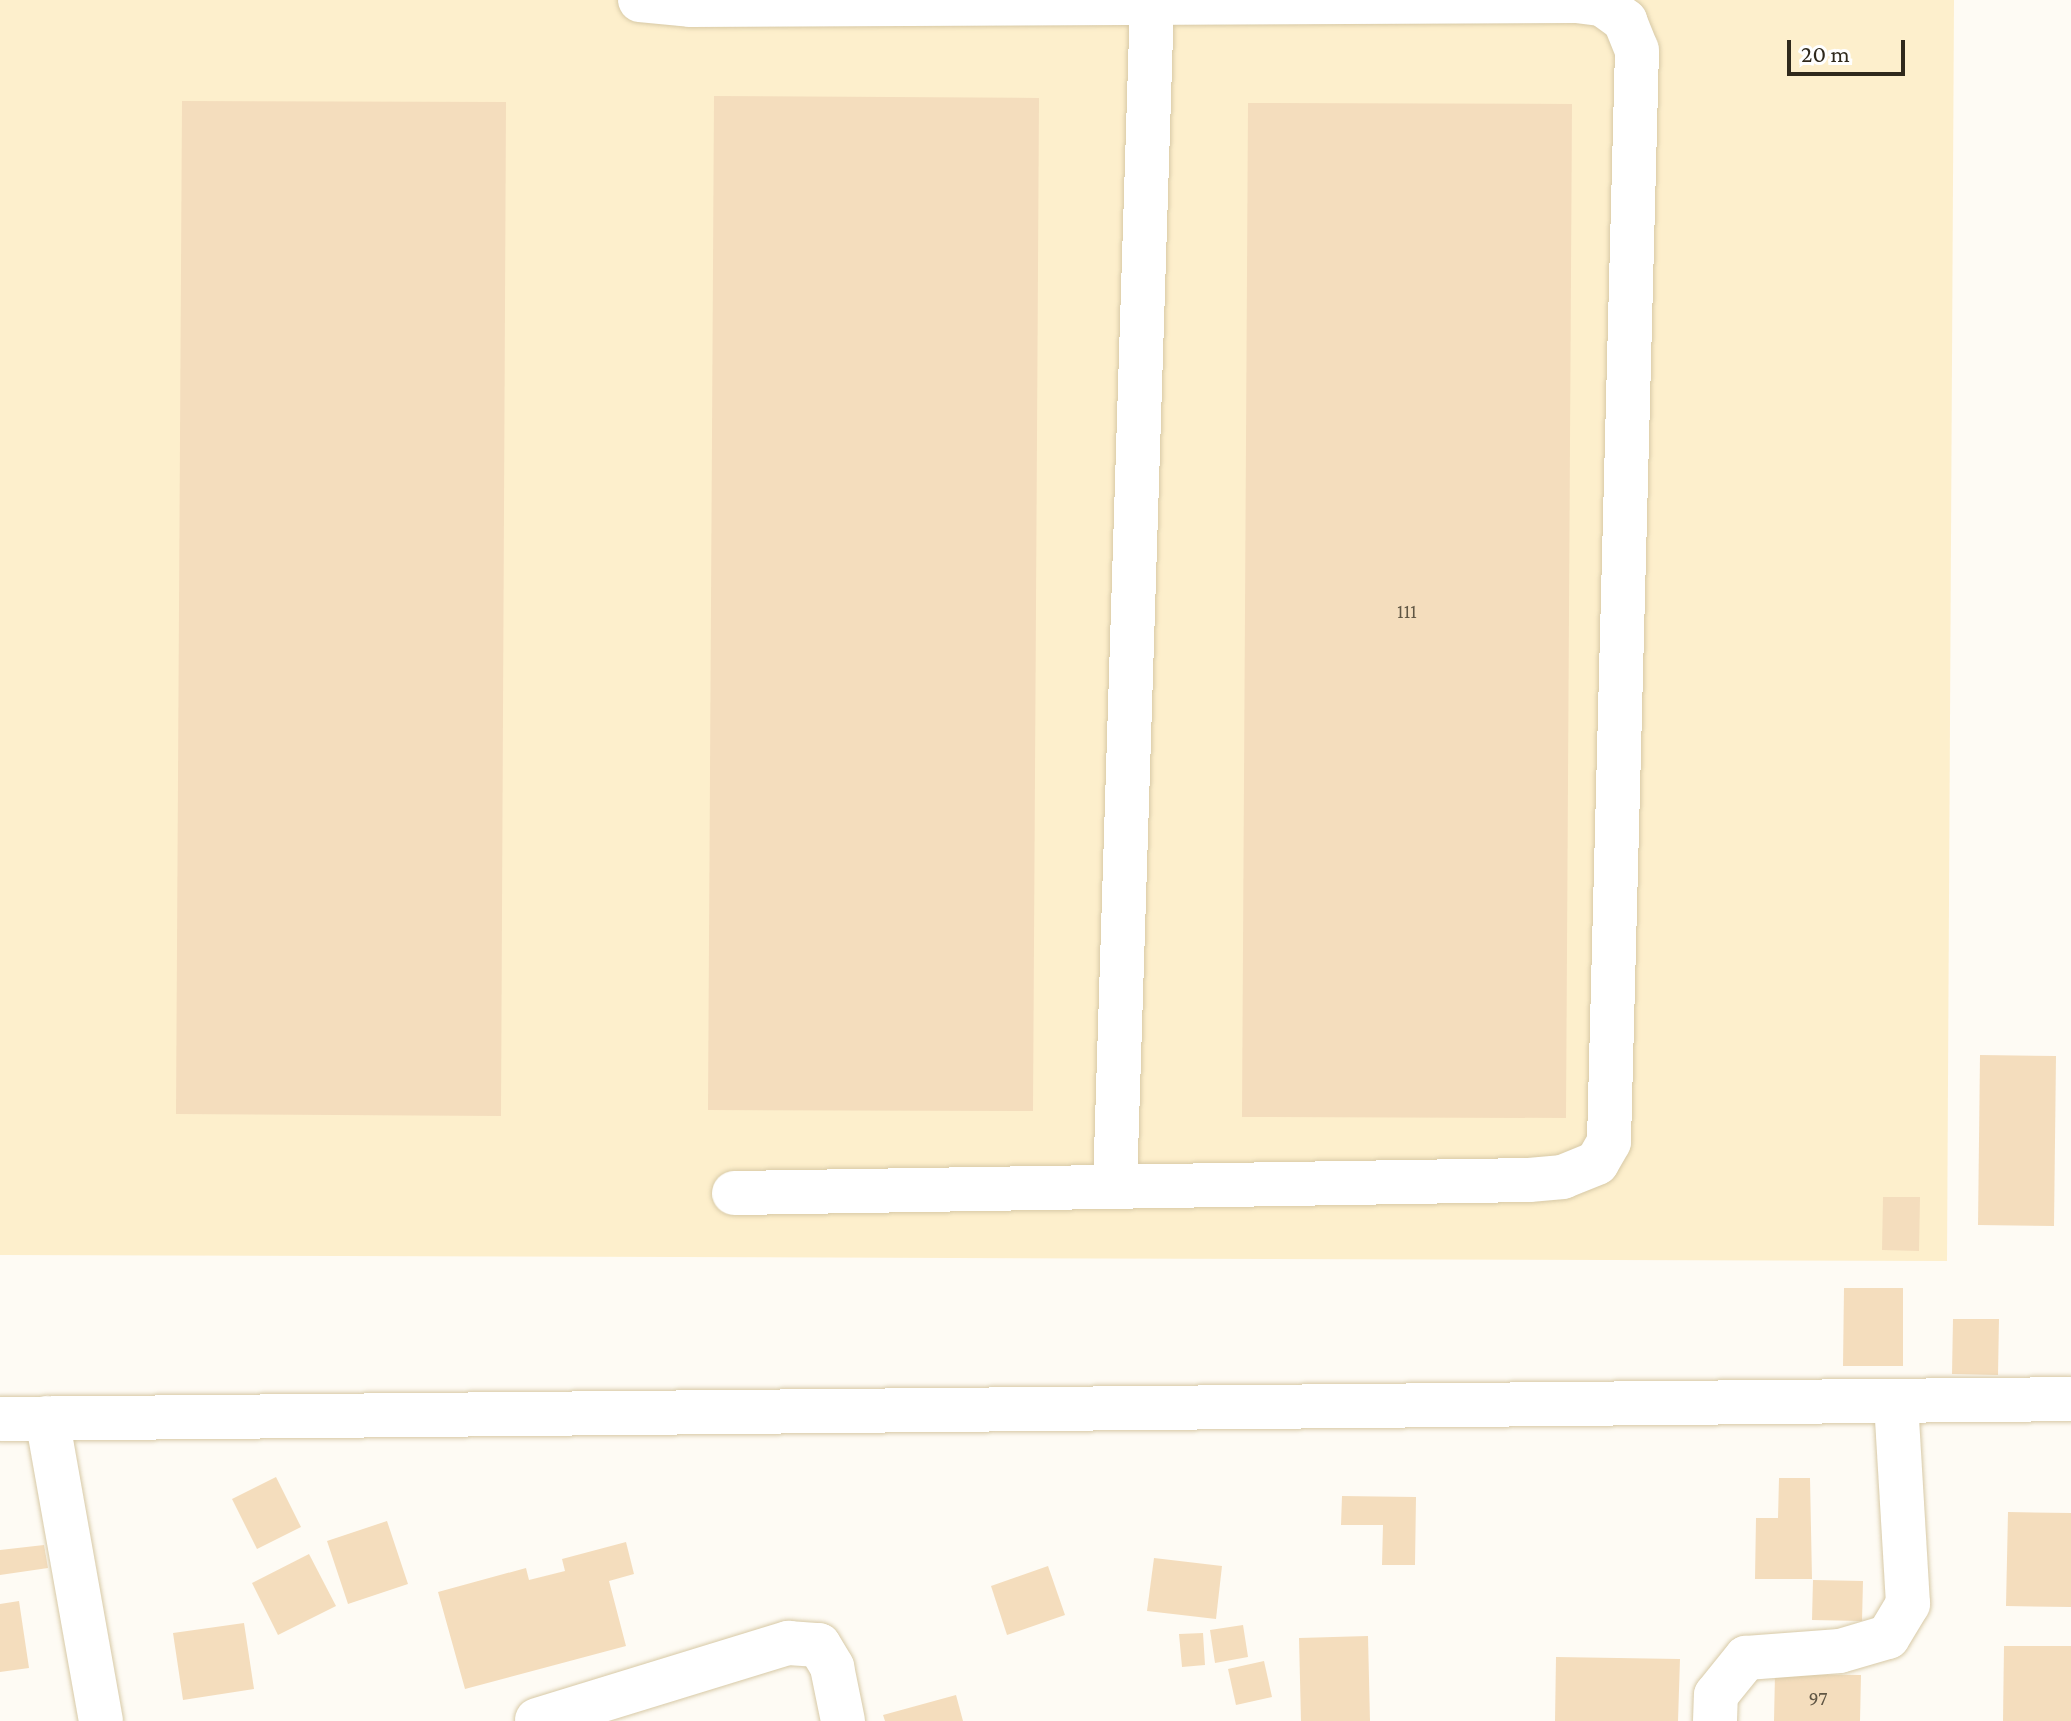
<!DOCTYPE html>
<html>
<head>
<meta charset="utf-8">
<style>
	body { margin:0 }
	#map { position:relative; width:2071px; height:1721px; overflow:hidden; background:#fefbf4; font-family:"Crimson Pro",serif }
	div>[style] { position:absolute }
	[style*='--x'] { left:calc(var(--x)*1px); top:calc(var(--y)*1px); width:calc(var(--w)*1px); rotate:calc(var(--a)*1deg) }
	.built>* { inset:0; background:#fdefcc }
	.building>* { inset:0; background:#f4ddbd }
	.roads { filter:drop-shadow(0 0 2px #d7c9a6) drop-shadow(0 0 2px #d7c9a6) }
	.minor>* { height:44px; margin:-22px; padding:0 22px; transform-origin:22px; border-radius:22px; background:#fff }
	span { translate:-50% -50%; white-space:nowrap; text-align:center; line-height:1.15; -webkit-text-stroke:6px #fff; paint-order:stroke }
	.number-label { font-size:20px; color:#605644 }
	.number-label span { -webkit-text-stroke-width:0 }
	.scale { position:absolute; left:1787px; top:40px; width:118px; height:36px; box-sizing:border-box; border:4px solid #2f291c; border-top:0; padding-left:10px; font-size:24px; line-height:28px; white-space:nowrap; color:#2f291c; -webkit-text-stroke:6px #fff; paint-order:stroke }
</style>
</head>
<body>
<div id="map">
	<div class="built">
		<div style="clip-path:polygon(0 0,1954px 0,1947px 1261px,0 1255px)"></div>
	</div>
	<div class="building">
		<div style="clip-path:polygon(714px 96px,1039px 98px,1033px 1111px,708px 1110px)"></div>
		<div style="clip-path:polygon(182px 101px,506px 102px,501px 1116px,176px 1114px)"></div>
		<div style="clip-path:polygon(1248px 103px,1572px 104px,1566px 1118px,1242px 1117px)"></div>
		<div style="clip-path:polygon(1980px 1055px,2056px 1056px,2054px 1226px,1978px 1225px)"></div>
		<div style="clip-path:polygon(1883px 1197px,1920px 1197px,1919px 1251px,1882px 1250px)"></div>
		<div style="clip-path:polygon(1844px 1288px,1903px 1288px,1903px 1366px,1843px 1366px)"></div>
		<div style="clip-path:polygon(1953px 1319px,1999px 1319px,1998px 1375px,1952px 1374px)"></div>
		<div style="clip-path:polygon(276px 1477px,301px 1527px,257px 1549px,232px 1499px)"></div>
		<div style="clip-path:polygon(1779px 1478px,1810px 1478px,1812px 1579px,1755px 1579px,1756px 1518px,1778px 1518px)"></div>
		<div style="clip-path:polygon(1342px 1496px,1416px 1497px,1415px 1565px,1382px 1565px,1383px 1525px,1341px 1525px)"></div>
		<div style="clip-path:polygon(2008px 1512px,2071px 1513px,2071px 1607px,2006px 1606px)"></div>
		<div style="clip-path:polygon(387px 1521px,408px 1584px,348px 1604px,327px 1541px)"></div>
		<div style="clip-path:polygon(626px 1542px,634px 1574px,609px 1581px,626px 1646px,465px 1689px,438px 1592px,526px 1568px,529px 1580px,565px 1571px,562px 1559px)"></div>
		<div style="clip-path:polygon(44px 1545px,48px 1568px,0 1575px,0 1550px)"></div>
		<div style="clip-path:polygon(309px 1554px,336px 1606px,278px 1635px,252px 1583px)"></div>
		<div style="clip-path:polygon(1154px 1558px,1222px 1566px,1216px 1619px,1147px 1611px)"></div>
		<div style="clip-path:polygon(1048px 1566px,1065px 1615px,1007px 1635px,991px 1586px)"></div>
		<div style="clip-path:polygon(1813px 1580px,1863px 1581px,1862px 1621px,1812px 1620px)"></div>
		<div style="clip-path:polygon(19px 1601px,29px 1668px,0 1672px,0 1604px)"></div>
		<div style="clip-path:polygon(244px 1623px,254px 1689px,183px 1700px,173px 1633px)"></div>
		<div style="clip-path:polygon(1243px 1625px,1248px 1657px,1215px 1663px,1210px 1630px)"></div>
		<div style="clip-path:polygon(1203px 1633px,1205px 1665px,1182px 1667px,1179px 1634px)"></div>
		<div style="clip-path:polygon(1368px 1636px,1370px 1721px,1301px 1721px,1299px 1638px)"></div>
		<div style="clip-path:polygon(2004px 1646px,2071px 1646px,2071px 1721px,2003px 1721px)"></div>
		<div style="clip-path:polygon(1556px 1657px,1680px 1659px,1678px 1721px,1555px 1721px)"></div>
		<div style="clip-path:polygon(1264px 1661px,1272px 1697px,1236px 1705px,1228px 1669px)"></div>
		<div style="clip-path:polygon(1775px 1674px,1861px 1675px,1860px 1721px,1774px 1721px)"></div>
		<div style="clip-path:polygon(956px 1695px,963px 1721px,885px 1721px,883px 1715px)"></div>
	</div>
	<div class="roads">
		<div class="minor">
			<div style="--x:640;--y:0;--w:50;--a:5.7"></div>
			<div style="--x:690;--y:5;--w:886;--a:-0.26"></div>
			<div style="--x:1576;--y:1;--w:26;--a:7"></div>
			<div style="--x:1602;--y:4;--w:29;--a:36"></div>
			<div style="--x:1625;--y:21;--w:31;--a:68"></div>
			<div style="--x:1637;--y:50;--w:1092;--a:91.47"></div>
			<div style="--x:1609;--y:1142;--w:24;--a:120"></div>
			<div style="--x:1597;--y:1163;--w:37;--a:158"></div>
			<div style="--x:1563;--y:1177;--w:34;--a:175"></div>
			<div style="--x:1529;--y:1180;--w:795;--a:179.06"></div>
			<div style="--x:1115;--y:1186;--w:1184;--a:-88.21"></div>
			<div style="--x:47;--y:1418;--w:308;--a:79.9"></div>
			<div style="--x:0;--y:1419;--w:2071;--a:-0.55"></div>
			<div style="--x:537;--y:1720;--w:263;--a:-17.1"></div>
			<div style="--x:788;--y:1643;--w:31;--a:4"></div>
			<div style="--x:819;--y:1645;--w:26;--a:59"></div>
			<div style="--x:832;--y:1667;--w:55;--a:78.5"></div>
			<div style="--x:1715;--y:1721;--w:26;--a:-88"></div>
			<div style="--x:1716;--y:1695;--w:48;--a:-51"></div>
			<div style="--x:1746;--y:1658;--w:94;--a:-4.3"></div>
			<div style="--x:1840;--y:1651;--w:50;--a:-16.3"></div>
			<div style="--x:1888;--y:1637;--w:39;--a:-59"></div>
			<div style="--x:1908;--y:1604;--w:203;--a:-93.4"></div>
		</div>
	</div>
	<div class="number-label">
		<span style="left:1407px;top:611px">111</span>
		<span style="left:1818px;top:1698px">97</span>
	</div>
	<div class="scale">20 m</div>
</div>
</body>
</html>
